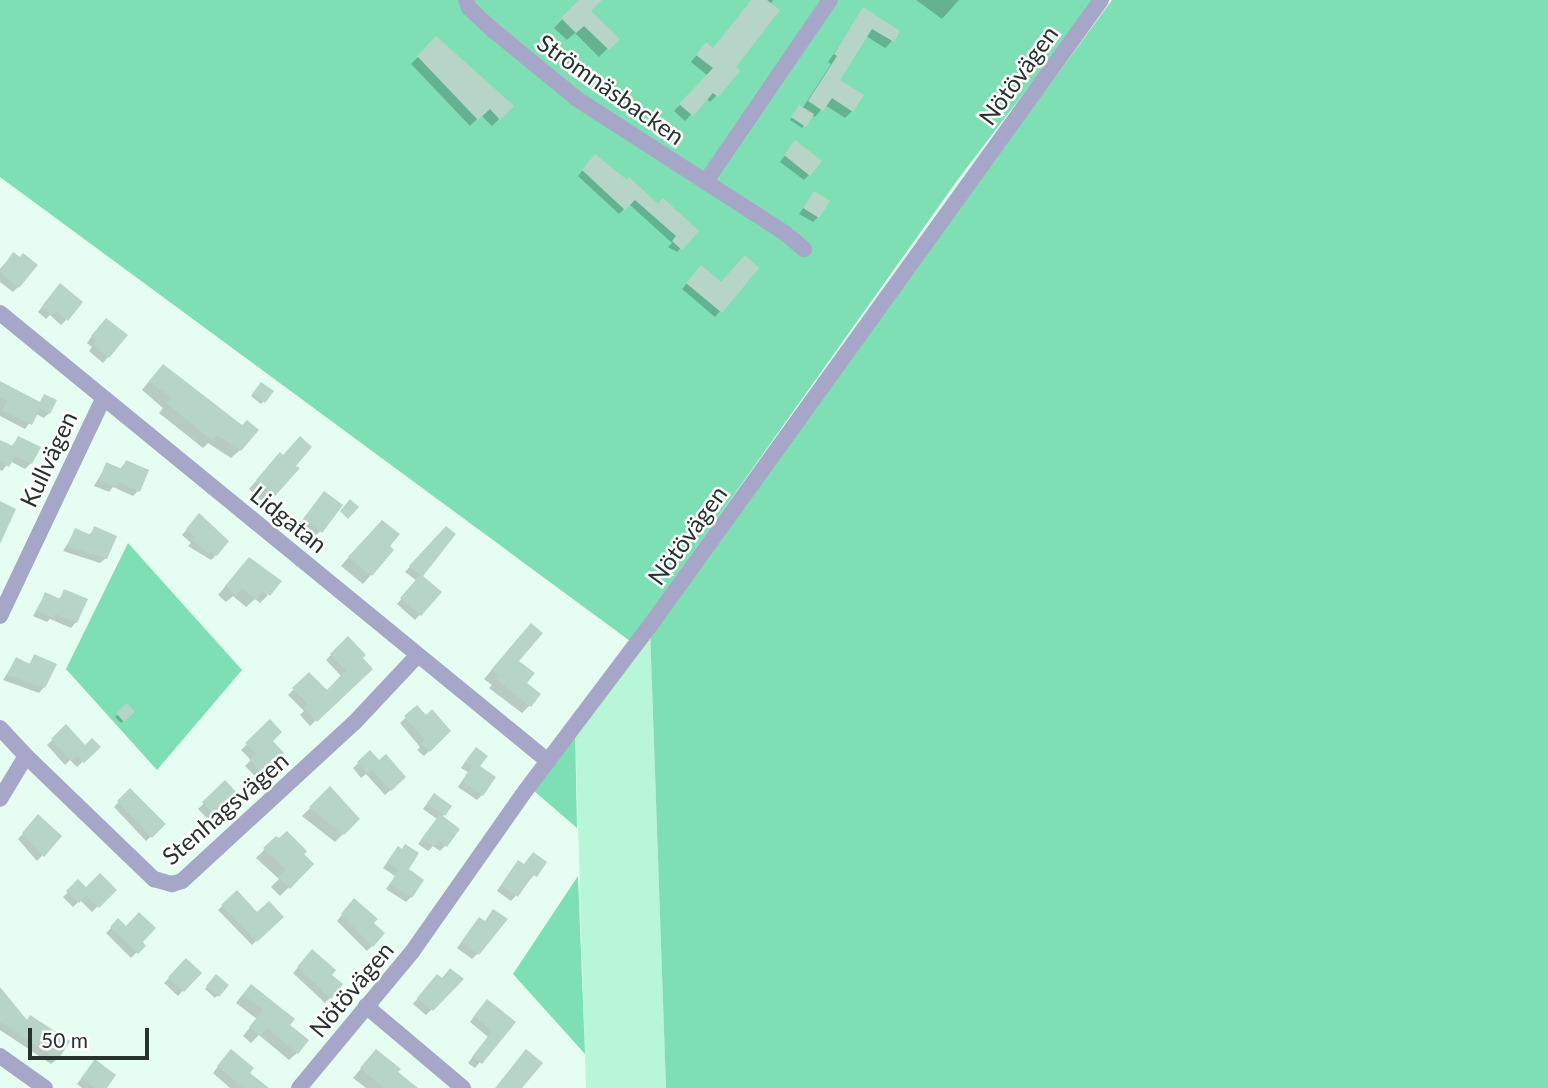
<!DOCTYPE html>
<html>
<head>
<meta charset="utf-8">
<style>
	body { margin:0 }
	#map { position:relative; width:1548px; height:1088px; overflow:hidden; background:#e6fef1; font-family:Lato,sans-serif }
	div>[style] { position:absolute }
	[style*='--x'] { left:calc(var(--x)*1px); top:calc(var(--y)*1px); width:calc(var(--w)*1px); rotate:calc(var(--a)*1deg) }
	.green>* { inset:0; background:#b8f6d8 }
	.forest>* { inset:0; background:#7fdfb4 }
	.shadow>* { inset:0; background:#0003 }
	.building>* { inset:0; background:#b7d5c6 }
	.minor>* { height:16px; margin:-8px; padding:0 8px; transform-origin:8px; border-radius:8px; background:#a6a6c9 }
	span { translate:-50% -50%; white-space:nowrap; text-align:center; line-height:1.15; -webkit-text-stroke:5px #fff; paint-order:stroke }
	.street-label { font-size:24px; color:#27332d }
	.scale { position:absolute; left:28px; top:1028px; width:121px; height:32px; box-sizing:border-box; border:4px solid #27332d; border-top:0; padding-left:9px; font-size:21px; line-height:24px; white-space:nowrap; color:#27332d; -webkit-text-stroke:5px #fff; paint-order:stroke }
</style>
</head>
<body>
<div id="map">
	<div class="green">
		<div style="clip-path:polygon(650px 629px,666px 1088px,586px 1088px,575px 725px)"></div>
	</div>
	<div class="forest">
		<div style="clip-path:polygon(0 0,1095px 0,959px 178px,630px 641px,0 177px)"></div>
		<div style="clip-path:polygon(1112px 0,1548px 0,1548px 1088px,666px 1088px,650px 629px)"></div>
		<div style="clip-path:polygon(128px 543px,242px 670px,157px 770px,66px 669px)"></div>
		<div style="clip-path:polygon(575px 725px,577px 828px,527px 785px)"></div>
		<div style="clip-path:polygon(578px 876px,585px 1054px,513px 974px)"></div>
	</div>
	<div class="shadow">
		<div style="clip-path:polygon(581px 0,589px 0,589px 11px,617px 39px,599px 57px,575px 33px,567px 40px,554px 28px)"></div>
		<div style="clip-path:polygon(751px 0,773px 0,716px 96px,710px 102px,706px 98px,685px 121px,674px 111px,708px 76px,691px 62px,700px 51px,712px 50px)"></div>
		<div style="clip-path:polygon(916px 0,959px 0,942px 19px)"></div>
		<div style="clip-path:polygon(863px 10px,892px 41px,885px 48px,866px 36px,838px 81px,852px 111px,845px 118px,825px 105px,815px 117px,811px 114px,802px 128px,790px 120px,797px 109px,802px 109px,831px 64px,828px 62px)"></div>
		<div style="clip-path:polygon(436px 39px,512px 106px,492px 126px,481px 115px,470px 126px,411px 64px)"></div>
		<div style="clip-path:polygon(790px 148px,809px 175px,804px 180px,780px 162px)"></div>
		<div style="clip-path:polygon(590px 161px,658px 206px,697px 231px,677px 252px,668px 247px,672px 243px,629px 204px,619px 214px,578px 176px)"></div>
		<div style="clip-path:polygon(814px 193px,818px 217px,813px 222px,799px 214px)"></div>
		<div style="clip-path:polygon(13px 254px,18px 287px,13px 292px,0 282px,0 269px)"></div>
		<div style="clip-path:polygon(696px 273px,720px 311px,715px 317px,682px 289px)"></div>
		<div style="clip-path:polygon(55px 291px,66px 320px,61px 325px,50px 315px,46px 319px,38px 312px)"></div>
		<div style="clip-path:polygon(100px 325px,125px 336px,103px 363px,89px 351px,92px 347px,87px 343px)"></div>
		<div style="clip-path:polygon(155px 374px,240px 450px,231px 458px,208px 443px,203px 448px,159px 413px,163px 408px,142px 390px)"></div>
		<div style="clip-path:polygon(262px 384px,272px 392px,261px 404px,251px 396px)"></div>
		<div style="clip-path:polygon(0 388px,39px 403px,45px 396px,49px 413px,44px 418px,36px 414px,25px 429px,0 416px)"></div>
		<div style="clip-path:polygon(18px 438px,38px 447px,31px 463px,25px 469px,10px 461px,2px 471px,0 470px,0 442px,11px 447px)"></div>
		<div style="clip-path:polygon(283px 457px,297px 468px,265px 504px,249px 489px,272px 463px)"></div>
		<div style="clip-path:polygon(126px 462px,138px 491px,133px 496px,113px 487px,109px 492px,94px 486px,107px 464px,119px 470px)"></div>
		<div style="clip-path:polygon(319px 499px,320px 531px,315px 537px,299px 525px)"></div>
		<div style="clip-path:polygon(194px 521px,216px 555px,211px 560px,188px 546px,191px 543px,182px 535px)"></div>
		<div style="clip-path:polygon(95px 528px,106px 558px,100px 563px,63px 551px,76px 530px,88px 536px)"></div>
		<div style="clip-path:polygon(446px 528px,421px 576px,440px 593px,415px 620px,397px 604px,417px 581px,405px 572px)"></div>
		<div style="clip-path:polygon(359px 545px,388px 547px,392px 550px,363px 584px,341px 566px)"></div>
		<div style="clip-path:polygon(241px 568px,268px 595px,260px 603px,255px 599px,246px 607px,233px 596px,226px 602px,218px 595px)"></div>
		<div style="clip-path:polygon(65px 591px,76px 622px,71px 628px,50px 619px,47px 622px,33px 616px,45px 594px,58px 600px)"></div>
		<div style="clip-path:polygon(523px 633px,517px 662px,530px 705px,522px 713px,489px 688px,492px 685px,484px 679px)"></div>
		<div style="clip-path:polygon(348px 638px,370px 669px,310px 726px,300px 715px,304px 711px,288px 695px,309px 674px,327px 692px,342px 677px,326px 660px)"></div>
		<div style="clip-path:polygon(35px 656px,44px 687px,39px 693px,3px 680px,16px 659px,28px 665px)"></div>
		<div style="clip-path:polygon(127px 706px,133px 712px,121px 723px,115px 717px)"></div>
		<div style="clip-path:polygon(416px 708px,449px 731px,424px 756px,417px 750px,420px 747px,400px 723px)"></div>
		<div style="clip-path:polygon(270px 722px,270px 741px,281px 753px,256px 777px,245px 766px,251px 760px,241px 750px)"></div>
		<div style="clip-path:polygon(66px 727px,85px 747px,98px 747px,77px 767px,70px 760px,65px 765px,47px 745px)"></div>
		<div style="clip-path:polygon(370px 752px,379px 762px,404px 777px,385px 795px,366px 774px,361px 778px,353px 768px)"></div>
		<div style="clip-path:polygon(470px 755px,478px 766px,482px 795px,477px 800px,458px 787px,468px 772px,461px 768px)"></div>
		<div style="clip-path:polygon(225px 783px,236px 794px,209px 820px,198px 809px)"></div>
		<div style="clip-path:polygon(330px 789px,358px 819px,335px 842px,302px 816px)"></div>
		<div style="clip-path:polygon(130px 790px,164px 824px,146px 841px,114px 807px)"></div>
		<div style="clip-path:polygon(429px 801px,450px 807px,442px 817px,445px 846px,440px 851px,433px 846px,428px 851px,418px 844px,437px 819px,423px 809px)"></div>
		<div style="clip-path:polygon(38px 817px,60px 836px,37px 861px,18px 839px)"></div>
		<div style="clip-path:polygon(276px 838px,312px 864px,280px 896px,271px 887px,279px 879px,256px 858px)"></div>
		<div style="clip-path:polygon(393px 854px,406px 870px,411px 897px,406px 902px,386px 889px,395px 876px,383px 868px)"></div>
		<div style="clip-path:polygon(545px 863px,511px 901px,497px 891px,513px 868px)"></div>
		<div style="clip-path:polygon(78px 882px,86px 890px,114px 890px,92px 912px,80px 900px,73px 907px,63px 897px)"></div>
		<div style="clip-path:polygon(236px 893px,257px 915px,281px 917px,252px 945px,218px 910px)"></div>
		<div style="clip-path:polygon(349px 906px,372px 923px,372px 946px,367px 951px,337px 921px)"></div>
		<div style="clip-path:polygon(493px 911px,478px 953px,472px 959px,457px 948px,474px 925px,484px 923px)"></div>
		<div style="clip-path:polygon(118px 921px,143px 946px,131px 958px,106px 933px)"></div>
		<div style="clip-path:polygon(307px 957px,329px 975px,330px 998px,325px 1003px,293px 973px)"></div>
		<div style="clip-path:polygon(186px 961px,199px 973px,178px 996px,164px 983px)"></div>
		<div style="clip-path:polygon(216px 976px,227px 985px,215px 998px,205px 989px)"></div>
		<div style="clip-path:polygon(462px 979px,426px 1015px,413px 1004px,432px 981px)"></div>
		<div style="clip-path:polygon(0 990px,57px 1059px,51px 1064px,0 1030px)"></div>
		<div style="clip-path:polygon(243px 994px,288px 1025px,297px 1053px,289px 1060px,259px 1035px,251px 1043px,243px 1036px,257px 1019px,236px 1003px)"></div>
		<div style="clip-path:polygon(482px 1006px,513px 1022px,475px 1068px,468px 1063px,488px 1037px,470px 1022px)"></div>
		<div style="clip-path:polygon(376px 1051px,412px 1085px,410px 1088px,366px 1088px,353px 1078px)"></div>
		<div style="clip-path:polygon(226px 1056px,248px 1074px,254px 1088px,230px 1088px,213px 1073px)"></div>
		<div style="clip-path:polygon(90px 1067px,105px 1088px,82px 1088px,77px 1084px)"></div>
	</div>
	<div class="building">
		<div style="clip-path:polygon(579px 0,602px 0,591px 11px,620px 39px,609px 50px,584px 26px,576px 33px,561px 18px)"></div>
		<div style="clip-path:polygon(751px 0,767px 0,780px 10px,736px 67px,740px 71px,718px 97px,713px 93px,693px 116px,679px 104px,713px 68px,696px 55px,706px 42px,713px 48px)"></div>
		<div style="clip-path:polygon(863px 7px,900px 31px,894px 42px,872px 29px,840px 80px,864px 95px,853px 112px,832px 98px,823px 111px,808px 101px,837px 56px,834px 54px)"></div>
		<div style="clip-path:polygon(436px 36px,514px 106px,500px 120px,490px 109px,478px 120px,417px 56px)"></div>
		<div style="clip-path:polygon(799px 105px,814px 114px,806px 127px,791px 117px)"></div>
		<div style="clip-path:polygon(795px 140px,822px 161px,810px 176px,784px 155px)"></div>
		<div style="clip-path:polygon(595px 154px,627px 180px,629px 177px,658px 204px,663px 198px,699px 231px,682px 250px,672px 241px,676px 236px,635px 200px,625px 210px,582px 170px)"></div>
		<div style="clip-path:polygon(814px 191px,830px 201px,819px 218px,803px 208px)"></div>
		<div style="clip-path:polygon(13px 252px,20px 257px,23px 253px,38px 265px,19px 288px,0 272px)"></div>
		<div style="clip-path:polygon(745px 255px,759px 268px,722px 313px,686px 283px,701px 265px,721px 282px)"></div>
		<div style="clip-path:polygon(60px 283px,83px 302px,68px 321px,56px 311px,52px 315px,42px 306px)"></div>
		<div style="clip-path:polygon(106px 318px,128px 335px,109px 358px,93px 345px,96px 341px,91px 336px)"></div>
		<div style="clip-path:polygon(163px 364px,242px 425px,247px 420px,259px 430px,241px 451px,217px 435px,213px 441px,166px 403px,171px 398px,149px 381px)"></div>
		<div style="clip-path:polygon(0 381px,40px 402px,44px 394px,57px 400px,50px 414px,40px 409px,32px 425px,2px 410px,7px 401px,0 397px)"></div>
		<div style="clip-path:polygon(261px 382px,274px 391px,265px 403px,252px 394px)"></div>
		<div style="clip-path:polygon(18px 436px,41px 447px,32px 464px,15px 456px,9px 467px,0 462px,0 440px,13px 446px)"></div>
		<div style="clip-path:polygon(300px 436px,312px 447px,296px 466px,300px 468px,275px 496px,256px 480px,280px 452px,283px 455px)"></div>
		<div style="clip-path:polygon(126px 460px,149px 470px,140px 492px,118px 482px,116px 488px,99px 480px,106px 462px,122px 469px)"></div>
		<div style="clip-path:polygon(324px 491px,343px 505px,322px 533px,303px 519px)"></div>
		<div style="clip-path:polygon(350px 499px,359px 507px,348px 519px,340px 511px)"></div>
		<div style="clip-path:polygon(0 501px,16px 509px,0 544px)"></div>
		<div style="clip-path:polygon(199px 513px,229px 541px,217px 556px,211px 551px,209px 553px,192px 540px,195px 537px,186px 529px)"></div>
		<div style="clip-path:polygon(382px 520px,400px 534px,390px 546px,394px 550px,372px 576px,348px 557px)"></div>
		<div style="clip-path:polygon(94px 526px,117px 536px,107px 559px,67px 546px,75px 528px,91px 535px)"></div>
		<div style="clip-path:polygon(446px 526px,456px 534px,423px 576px,442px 592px,421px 616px,400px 598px,420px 575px,409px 566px)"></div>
		<div style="clip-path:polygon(249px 557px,282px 581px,270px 596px,264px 591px,256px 600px,242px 588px,236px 595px,225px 586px)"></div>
		<div style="clip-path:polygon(64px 589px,88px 599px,77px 623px,55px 614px,53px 618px,37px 611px,45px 592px,60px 599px)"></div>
		<div style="clip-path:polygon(531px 623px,543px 633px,519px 661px,535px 673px,527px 683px,541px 694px,531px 707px,496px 679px,498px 676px,491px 670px)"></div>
		<div style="clip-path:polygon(348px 636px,366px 655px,363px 658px,373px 669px,317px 722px,304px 708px,308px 704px,292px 688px,309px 672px,327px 690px,346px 670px,330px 654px)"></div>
		<div style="clip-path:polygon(34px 654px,57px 664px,45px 688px,7px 675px,16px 657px,30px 664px)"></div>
		<div style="clip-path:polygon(127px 703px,135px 712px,124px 722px,116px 713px)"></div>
		<div style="clip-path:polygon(417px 705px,426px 715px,432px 709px,451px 731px,430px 752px,421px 744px,425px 740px,404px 716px)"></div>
		<div style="clip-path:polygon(270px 719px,282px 732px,273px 741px,284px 753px,262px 773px,249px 759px,255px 753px,245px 743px)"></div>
		<div style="clip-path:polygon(66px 724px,85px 745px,92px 738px,101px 747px,84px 763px,77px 756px,71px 761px,51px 739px)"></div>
		<div style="clip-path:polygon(476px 747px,488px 756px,480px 766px,496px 777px,483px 796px,462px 781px,472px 766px,465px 762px)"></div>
		<div style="clip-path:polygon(370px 750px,379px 760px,386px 754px,406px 777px,391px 791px,372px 770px,368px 774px,357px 762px)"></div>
		<div style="clip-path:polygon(225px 780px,238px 794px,215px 816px,202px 802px)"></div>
		<div style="clip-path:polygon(330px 786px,360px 819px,344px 835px,309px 807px)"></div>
		<div style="clip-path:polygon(130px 788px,166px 824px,152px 838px,117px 801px)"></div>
		<div style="clip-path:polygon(434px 793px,452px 806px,445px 816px,427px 803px)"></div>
		<div style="clip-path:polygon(38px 814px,62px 836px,44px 857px,22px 833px)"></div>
		<div style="clip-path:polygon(440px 814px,460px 829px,447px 847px,439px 841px,434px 847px,422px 838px)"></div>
		<div style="clip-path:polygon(287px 831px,307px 851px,304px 854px,314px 864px,290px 889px,278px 877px,286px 870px,263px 848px,276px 836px,279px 838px)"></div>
		<div style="clip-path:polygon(405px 844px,419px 853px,409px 869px,424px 880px,412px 898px,390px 884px,399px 870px,387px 862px,398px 846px,402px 849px)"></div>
		<div style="clip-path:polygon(533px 852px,547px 862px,537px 877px,533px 875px,518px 897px,501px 885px,518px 860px,524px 864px)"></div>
		<div style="clip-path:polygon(100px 873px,117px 890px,99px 908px,86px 896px,79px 903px,66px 891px,78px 879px,86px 887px)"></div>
		<div style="clip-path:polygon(237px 890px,257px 912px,269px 901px,284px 917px,257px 942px,221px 905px)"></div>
		<div style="clip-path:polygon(354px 898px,378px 919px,374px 923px,385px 933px,373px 947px,341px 914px)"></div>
		<div style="clip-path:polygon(493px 909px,508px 919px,479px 955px,461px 942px,479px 917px,485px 921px)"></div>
		<div style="clip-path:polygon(139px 912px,156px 928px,143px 942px,146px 946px,138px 954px,110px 927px,118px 918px,126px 926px)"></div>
		<div style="clip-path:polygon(312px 949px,336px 970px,332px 975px,343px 984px,331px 999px,297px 967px)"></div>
		<div style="clip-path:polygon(186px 958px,202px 973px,184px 992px,168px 977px)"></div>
		<div style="clip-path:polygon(450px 968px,464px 979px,433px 1011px,417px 998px,437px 974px,442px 978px)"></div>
		<div style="clip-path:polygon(216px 974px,229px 985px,219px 997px,206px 986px)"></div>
		<div style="clip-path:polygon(251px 984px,295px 1019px,290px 1025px,309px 1040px,298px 1054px,267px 1028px,260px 1036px,249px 1027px,263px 1010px,243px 994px)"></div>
		<div style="clip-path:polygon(0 987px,27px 1020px,30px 1015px,70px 1041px,58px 1060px,0 1022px)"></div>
		<div style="clip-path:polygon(487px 999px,516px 1022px,482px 1064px,472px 1057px,492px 1031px,474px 1016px)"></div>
		<div style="clip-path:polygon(231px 1049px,254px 1068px,250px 1073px,269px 1088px,244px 1088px,217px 1066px)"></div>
		<div style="clip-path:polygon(376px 1049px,401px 1069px,398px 1072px,418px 1088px,384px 1088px,360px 1068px)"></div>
		<div style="clip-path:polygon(526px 1049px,543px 1063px,522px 1088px,495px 1088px)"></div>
		<div style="clip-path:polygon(95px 1059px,116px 1075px,107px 1088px,95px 1088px,81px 1078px)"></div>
	</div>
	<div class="minor">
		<div style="--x:466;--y:0;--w:9;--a:69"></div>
		<div style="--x:469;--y:8;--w:33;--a:43"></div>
		<div style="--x:493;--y:30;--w:109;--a:39.4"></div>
		<div style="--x:577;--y:99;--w:247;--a:32.8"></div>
		<div style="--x:785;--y:233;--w:25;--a:40"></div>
		<div style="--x:706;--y:181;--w:219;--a:-55.6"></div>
		<div style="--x:0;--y:313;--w:708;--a:39.27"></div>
		<div style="--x:0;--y:616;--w:240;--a:-64.6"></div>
		<div style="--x:0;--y:728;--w:38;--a:47"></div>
		<div style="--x:26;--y:756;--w:50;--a:121.2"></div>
		<div style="--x:26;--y:756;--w:178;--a:43.9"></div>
		<div style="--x:154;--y:879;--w:19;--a:16"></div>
		<div style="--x:172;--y:884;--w:10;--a:-17"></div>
		<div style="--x:182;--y:881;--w:234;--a:-42.6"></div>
		<div style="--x:354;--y:723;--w:92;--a:-46.8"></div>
		<div style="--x:366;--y:1006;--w:127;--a:40.2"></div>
		<div style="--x:0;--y:1056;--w:55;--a:35.4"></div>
		<div style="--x:299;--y:1088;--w:177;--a:-50.3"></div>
		<div style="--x:412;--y:952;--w:198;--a:-54.9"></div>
		<div style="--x:526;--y:790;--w:204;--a:-53"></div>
		<div style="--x:649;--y:627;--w:773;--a:-54.21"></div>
	</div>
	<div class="street-label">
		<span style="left:1018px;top:75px;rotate:-54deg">Nötövägen</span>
		<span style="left:611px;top:89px;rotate:35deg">Strömnäsbacken</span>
		<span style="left:48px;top:459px;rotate:-65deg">Kullvägen</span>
		<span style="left:289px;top:519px;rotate:39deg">Lidgatan</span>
		<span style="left:687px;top:535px;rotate:-54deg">Nötövägen</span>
		<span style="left:225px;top:808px;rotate:-41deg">Stenhagsvägen</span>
		<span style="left:351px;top:989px;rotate:-50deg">Nötövägen</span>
	</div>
	<div class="scale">50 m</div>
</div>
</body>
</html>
